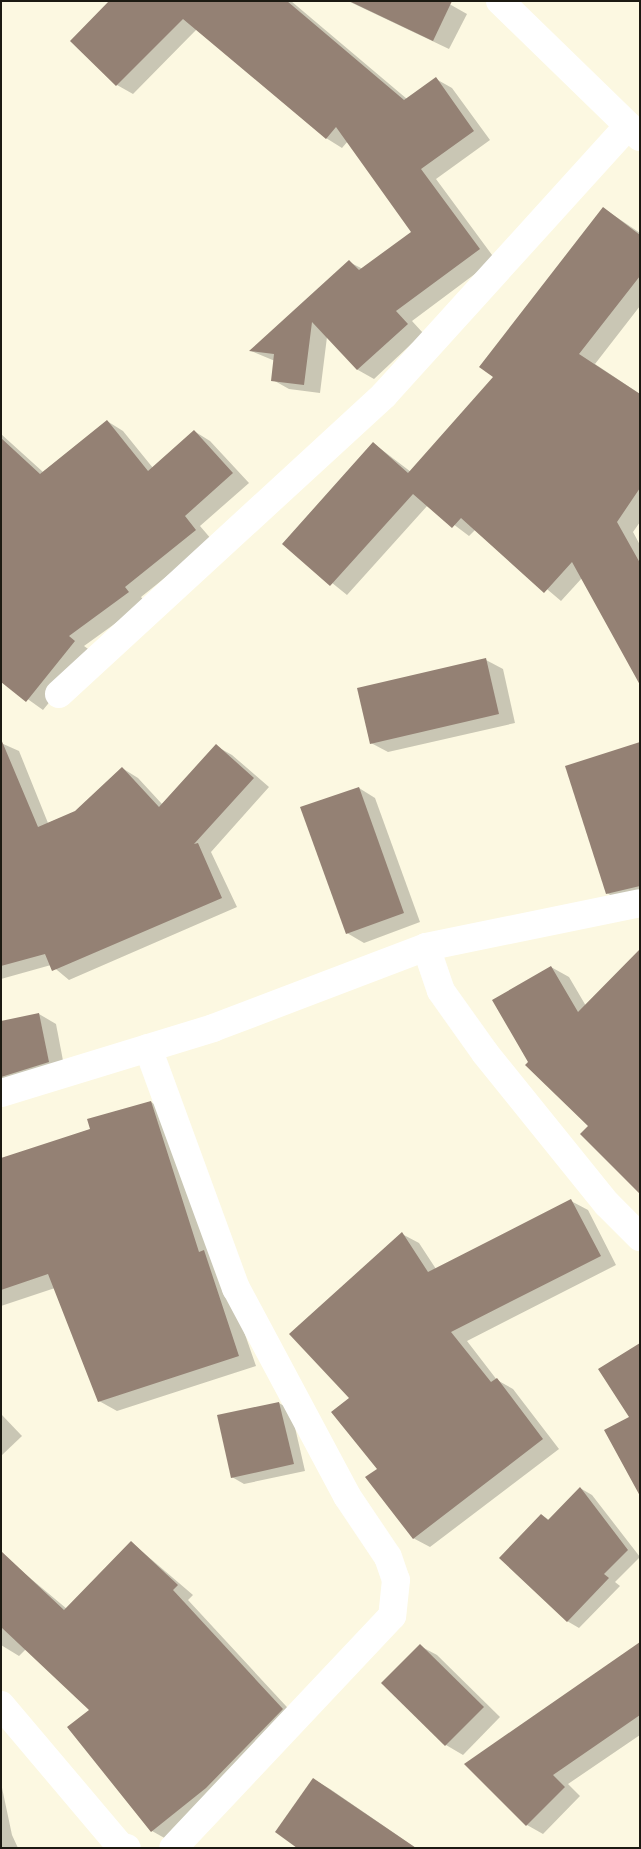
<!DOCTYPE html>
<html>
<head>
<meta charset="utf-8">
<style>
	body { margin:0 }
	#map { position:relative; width:641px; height:1849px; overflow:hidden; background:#fcf8e1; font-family:"Work Sans",sans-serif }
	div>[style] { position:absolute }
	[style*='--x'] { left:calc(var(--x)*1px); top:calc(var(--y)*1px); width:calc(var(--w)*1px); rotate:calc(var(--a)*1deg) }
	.shadow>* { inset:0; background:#0003 }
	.building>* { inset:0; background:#948174 }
	.minor>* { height:28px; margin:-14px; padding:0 14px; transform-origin:14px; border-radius:14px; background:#fff }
	.secondary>* { height:28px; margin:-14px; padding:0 14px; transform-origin:14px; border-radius:14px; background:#fff }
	span { translate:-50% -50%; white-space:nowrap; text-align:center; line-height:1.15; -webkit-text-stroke:4px #fcf8e1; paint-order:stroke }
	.frame { position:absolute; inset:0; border:2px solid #1c1a12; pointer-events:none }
</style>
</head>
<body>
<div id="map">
	<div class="shadow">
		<div style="clip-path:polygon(110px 1px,291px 1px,407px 99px,436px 79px,452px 88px,490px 140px,436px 179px,495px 259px,412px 321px,423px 333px,374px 379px,358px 370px,327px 337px,320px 393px,289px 389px,273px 380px,275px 361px,251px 351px,349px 262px,363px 269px,413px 232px,348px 141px,342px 148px,326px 138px,197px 29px,133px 94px,117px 85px)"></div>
		<div style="clip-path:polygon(348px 1px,444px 1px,467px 14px,449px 49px)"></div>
		<div style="clip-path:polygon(603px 208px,640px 233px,640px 306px,595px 364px,640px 394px,640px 522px,633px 532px,640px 545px,640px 683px,582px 578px,561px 601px,476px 529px,469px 536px,428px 505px,347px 595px,284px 544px,373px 443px,411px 472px,495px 377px)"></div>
		<div style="clip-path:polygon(107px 421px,123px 431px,153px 468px,194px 431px,210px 441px,249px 483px,200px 526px,212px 540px,141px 597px,145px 602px,84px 646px,91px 651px,43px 710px,1px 680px,1px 434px,43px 472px)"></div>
		<div style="clip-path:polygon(486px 660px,503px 669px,515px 723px,388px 752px,371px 743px)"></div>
		<div style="clip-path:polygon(1px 743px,19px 751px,48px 823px,75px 812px,122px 768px,138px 778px,162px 804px,216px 746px,232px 755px,269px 787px,211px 852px,237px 907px,69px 980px,51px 965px,1px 979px)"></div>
		<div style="clip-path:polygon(640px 749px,640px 898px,623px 903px,607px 893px)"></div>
		<div style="clip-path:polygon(359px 788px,375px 798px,420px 922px,364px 943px,347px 933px)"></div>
		<div style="clip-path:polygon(551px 967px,569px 977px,586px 1006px,640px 969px,640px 1194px,582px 1134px,590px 1126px,530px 1062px)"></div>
		<div style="clip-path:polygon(39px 1014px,56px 1024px,65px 1071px,1px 1098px,1px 1022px)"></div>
		<div style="clip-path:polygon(151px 1102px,168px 1113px,256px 1366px,117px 1411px,99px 1401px,55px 1288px,1px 1306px,1px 1160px,91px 1129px)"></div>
		<div style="clip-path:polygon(571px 1201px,588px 1210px,616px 1265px,467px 1341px,497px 1380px,513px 1389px,559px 1449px,430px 1547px,413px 1538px,379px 1469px,351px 1398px,402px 1234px,419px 1243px,436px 1269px)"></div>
		<div style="clip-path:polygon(279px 1403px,291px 1410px,305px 1471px,244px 1484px,232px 1477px)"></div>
		<div style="clip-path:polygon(1px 1414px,22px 1436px,1px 1456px)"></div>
		<div style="clip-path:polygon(580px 1488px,592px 1495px,640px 1557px,615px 1582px,620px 1586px,579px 1628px,567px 1621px,542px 1515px,549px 1520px)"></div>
		<div style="clip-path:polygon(131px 1542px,193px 1595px,188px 1600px,298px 1719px,168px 1840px,152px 1831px,91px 1710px,26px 1649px,19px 1656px,1px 1645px,1px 1561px,5px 1557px,67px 1609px)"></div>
		<div style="clip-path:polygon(640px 1644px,640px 1735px,568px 1784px,580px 1796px,543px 1834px,527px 1825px,466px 1765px)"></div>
		<div style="clip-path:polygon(420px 1646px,437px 1655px,500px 1717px,463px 1755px,446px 1745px,383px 1683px)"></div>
		<div style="clip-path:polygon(313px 1779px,330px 1789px,416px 1848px,300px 1848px)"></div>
		<div style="clip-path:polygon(1px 1783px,12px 1835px,18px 1848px,1px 1848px)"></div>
	</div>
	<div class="building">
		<div style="clip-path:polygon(109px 1px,287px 1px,404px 100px,436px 77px,474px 131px,421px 169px,480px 249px,396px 311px,408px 324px,357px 370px,312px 322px,304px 385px,271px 381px,274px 354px,249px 351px,349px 260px,359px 270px,411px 232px,336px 127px,326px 139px,183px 19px,116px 86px,70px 41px)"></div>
		<div style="clip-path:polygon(349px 1px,452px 1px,433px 41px)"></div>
		<div style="clip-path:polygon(603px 207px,640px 235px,640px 276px,579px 354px,640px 394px,640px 488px,617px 522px,640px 563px,640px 685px,572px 562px,544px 593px,461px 518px,452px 528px,413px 494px,330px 586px,282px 544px,373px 442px,408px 473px,493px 377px,479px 367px)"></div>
		<div style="clip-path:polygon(107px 420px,148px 471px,194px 430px,233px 473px,185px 516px,196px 530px,125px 587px,129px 592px,69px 636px,75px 641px,26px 702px,1px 682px,1px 438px,40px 474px)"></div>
		<div style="clip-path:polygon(486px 658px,499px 714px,370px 744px,357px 688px)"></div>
		<div style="clip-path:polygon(1px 739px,38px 827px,75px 811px,122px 767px,159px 807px,216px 744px,254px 778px,194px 844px,198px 843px,222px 898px,52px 971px,45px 954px,1px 966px)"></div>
		<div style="clip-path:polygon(640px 742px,640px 886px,606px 894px,565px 766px)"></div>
		<div style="clip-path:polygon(359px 787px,404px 913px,346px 934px,300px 807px)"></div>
		<div style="clip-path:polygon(640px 949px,640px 1194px,580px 1134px,588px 1126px,525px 1065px,528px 1062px,492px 1000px,551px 966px,578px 1012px)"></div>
		<div style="clip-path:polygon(39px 1013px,49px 1062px,1px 1077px,1px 1021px)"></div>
		<div style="clip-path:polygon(151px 1101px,199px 1252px,204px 1250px,239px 1356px,98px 1402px,48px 1274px,1px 1290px,1px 1158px,90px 1129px,87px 1119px)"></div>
		<div style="clip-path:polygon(571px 1199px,601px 1256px,451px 1332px,491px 1382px,497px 1378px,543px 1439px,413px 1539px,365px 1477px,377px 1469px,331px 1412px,349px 1398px,289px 1334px,402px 1232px,428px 1272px)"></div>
		<div style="clip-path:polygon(640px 1343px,640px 1496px,604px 1430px,629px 1417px,598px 1369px)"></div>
		<div style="clip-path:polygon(279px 1402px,294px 1464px,231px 1478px,217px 1415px)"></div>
		<div style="clip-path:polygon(580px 1487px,628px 1550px,604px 1574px,609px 1578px,567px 1622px,499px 1558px,541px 1514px,548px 1520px)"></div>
		<div style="clip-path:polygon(131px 1541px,178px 1585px,173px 1590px,283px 1709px,206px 1788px,151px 1832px,67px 1727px,89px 1710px,1px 1627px,1px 1551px,64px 1610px)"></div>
		<div style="clip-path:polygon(640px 1642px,640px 1715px,553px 1775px,565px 1787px,526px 1826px,464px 1764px)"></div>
		<div style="clip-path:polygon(420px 1644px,484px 1707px,445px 1746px,381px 1683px)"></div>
		<div style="clip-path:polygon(313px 1778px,416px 1848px,297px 1848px,275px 1832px)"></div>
	</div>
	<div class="minor">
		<div style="--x:59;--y:694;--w:442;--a:-42.6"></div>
		<div style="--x:384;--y:395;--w:363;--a:-47.8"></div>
		<div style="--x:426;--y:947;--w:46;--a:71.2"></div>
		<div style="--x:441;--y:991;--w:76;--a:54.6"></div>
		<div style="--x:485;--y:1053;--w:194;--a:51.1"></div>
		<div style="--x:607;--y:1204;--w:47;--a:45"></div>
		<div style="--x:148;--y:1048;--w:256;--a:69.9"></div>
		<div style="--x:236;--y:1288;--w:236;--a:61.9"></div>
		<div style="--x:347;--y:1496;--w:73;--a:56.1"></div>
		<div style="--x:388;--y:1557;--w:24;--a:71"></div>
		<div style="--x:396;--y:1580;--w:36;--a:96"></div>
		<div style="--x:392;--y:1616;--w:319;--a:133.3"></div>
		<div style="--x:1;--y:1093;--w:222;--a:-17"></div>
		<div style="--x:213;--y:1028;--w:228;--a:-20.8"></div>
		<div style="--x:426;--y:947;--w:218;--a:-11.6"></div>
		<div style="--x:1;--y:1705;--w:185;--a:49.8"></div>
		<div style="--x:120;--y:1846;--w:7;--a:16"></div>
	</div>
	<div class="secondary">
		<div style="--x:500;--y:1;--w:195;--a:44.2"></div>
	</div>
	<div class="frame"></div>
</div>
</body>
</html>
